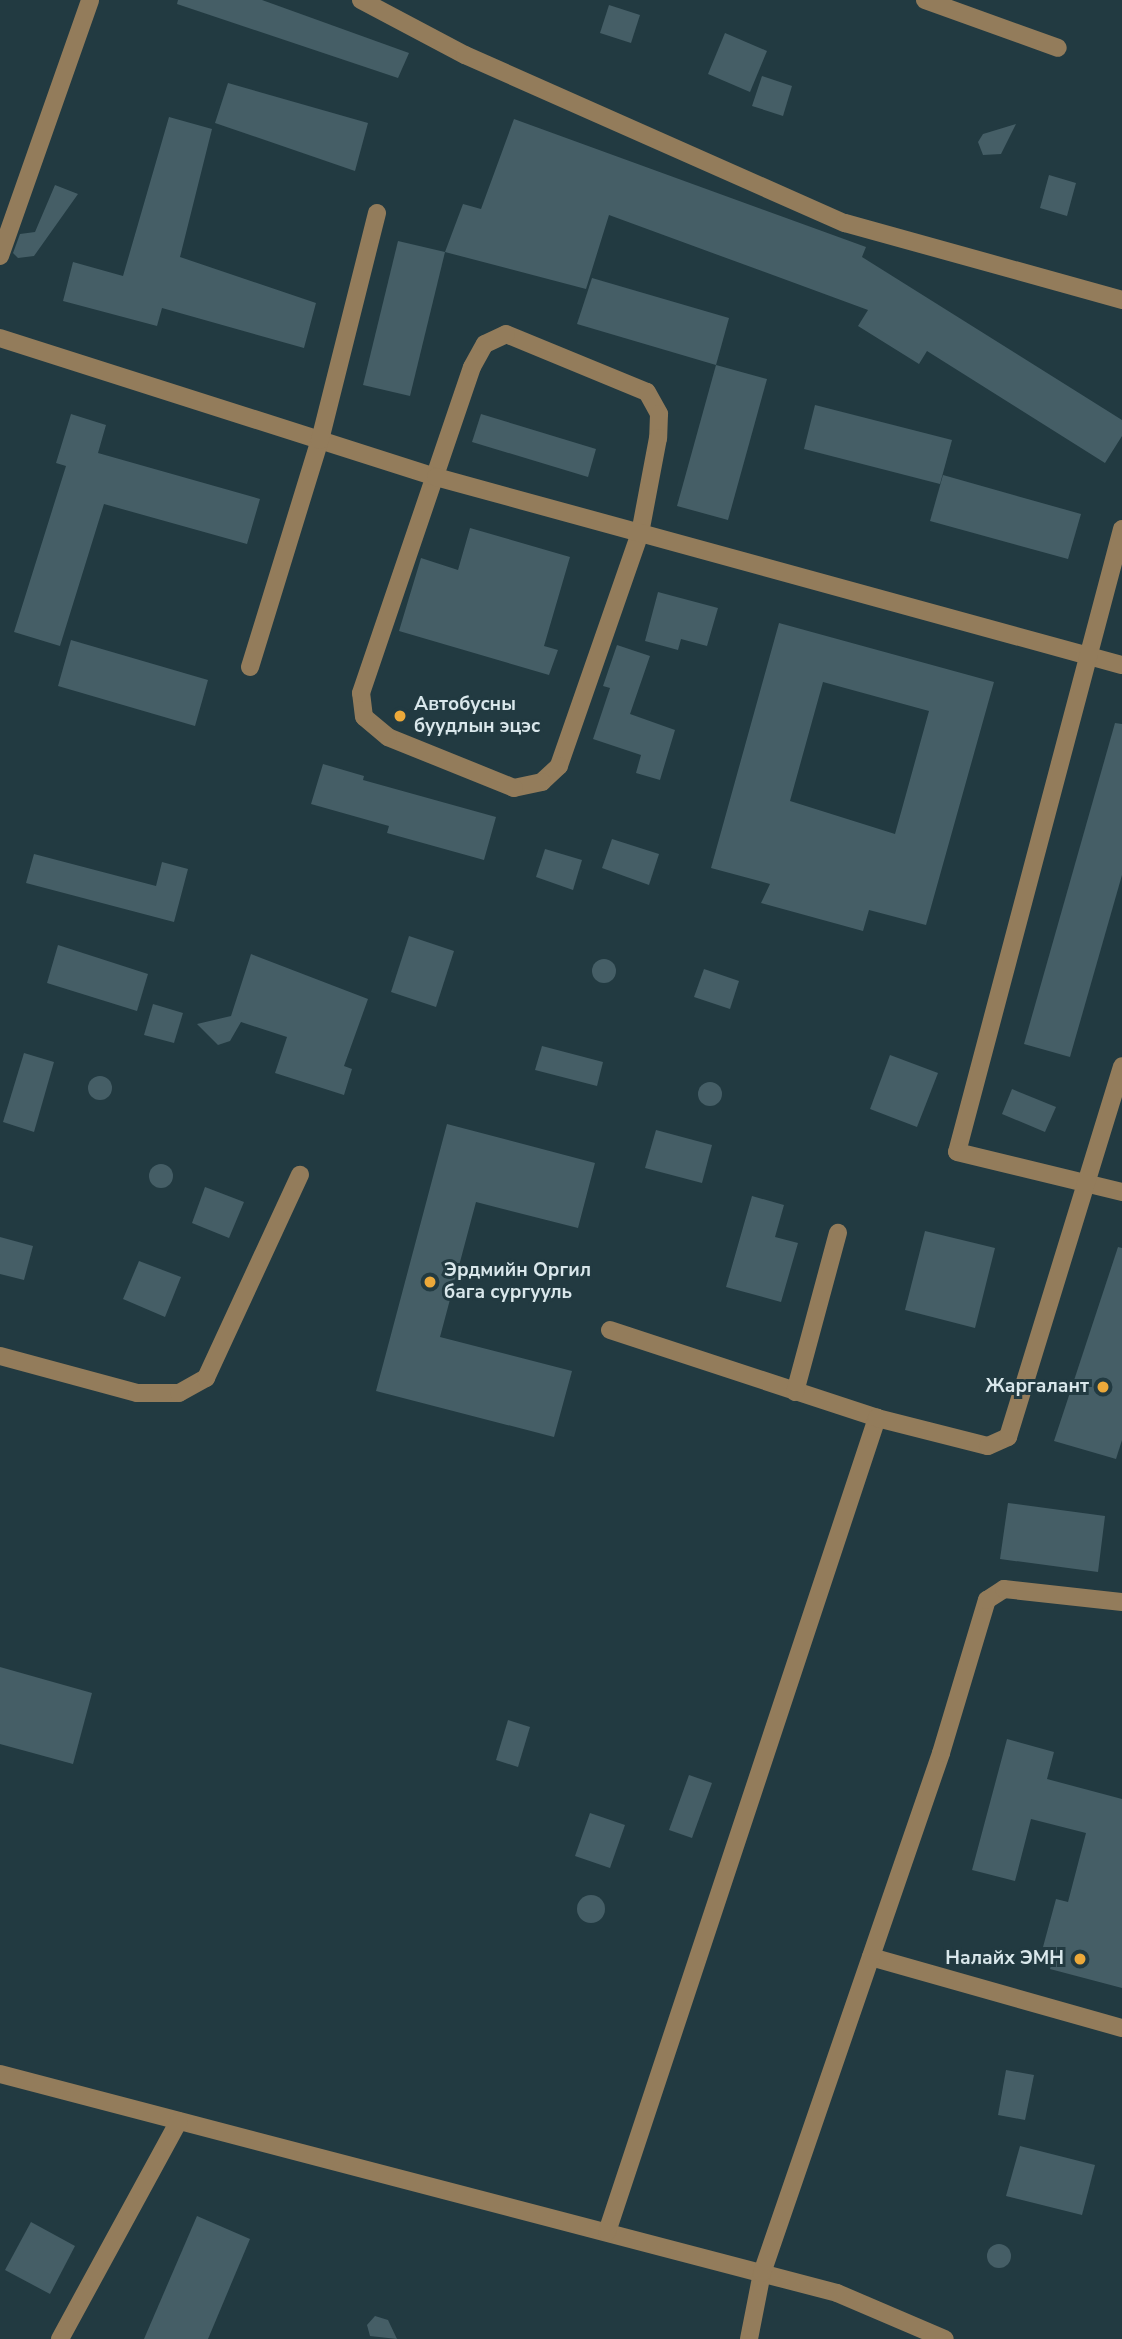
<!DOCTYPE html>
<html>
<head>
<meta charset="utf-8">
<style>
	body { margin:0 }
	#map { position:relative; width:1122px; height:2339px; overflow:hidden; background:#223a41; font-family:"Nunito Sans",sans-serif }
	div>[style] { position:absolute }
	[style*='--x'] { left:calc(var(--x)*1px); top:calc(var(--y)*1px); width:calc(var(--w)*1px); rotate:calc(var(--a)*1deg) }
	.building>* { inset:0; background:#455e66 }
	.round { border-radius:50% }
	.minor>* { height:18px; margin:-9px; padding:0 9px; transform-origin:9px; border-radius:9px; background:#937c5b }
	.dots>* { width:19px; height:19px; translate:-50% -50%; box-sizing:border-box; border:4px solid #223a41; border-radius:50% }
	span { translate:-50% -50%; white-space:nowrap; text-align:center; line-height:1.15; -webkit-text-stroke:6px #223a41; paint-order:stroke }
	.poi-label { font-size:19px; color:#d9e7eb; font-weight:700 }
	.left { translate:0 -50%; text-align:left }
	.right { translate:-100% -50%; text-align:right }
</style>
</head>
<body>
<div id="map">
	<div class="building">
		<div style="clip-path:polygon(178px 0,262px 0,409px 53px,398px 78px,177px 4px)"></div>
		<div style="clip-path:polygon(609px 5px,640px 15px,631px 43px,600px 33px)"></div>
		<div style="clip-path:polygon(725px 33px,767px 51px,750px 92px,708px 74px)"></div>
		<div style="clip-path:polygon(762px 76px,792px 86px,783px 116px,752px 106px)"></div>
		<div style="clip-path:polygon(228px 83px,368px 123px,355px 171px,215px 123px)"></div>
		<div style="clip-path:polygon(169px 117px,212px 129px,180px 257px,316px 303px,304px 348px,162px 308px,157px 326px,63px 301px,73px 262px,123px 276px)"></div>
		<div style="clip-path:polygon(514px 119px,866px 247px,862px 257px,1122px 420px,1122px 436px,1105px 463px,927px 351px,919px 364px,858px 326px,868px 310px,609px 215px,586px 289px,445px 252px,463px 204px,481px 209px)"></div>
		<div style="clip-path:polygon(1016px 124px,1001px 154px,983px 155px,978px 142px,983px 134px)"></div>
		<div style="clip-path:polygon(1049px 175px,1076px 183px,1067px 216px,1040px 208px)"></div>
		<div style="clip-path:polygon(55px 185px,78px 194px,34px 256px,18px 258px,13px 253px,20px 234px,35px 232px)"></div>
		<div style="clip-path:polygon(398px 241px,445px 252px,410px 396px,363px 385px)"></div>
		<div style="clip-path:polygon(592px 278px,729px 318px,716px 365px,577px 324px)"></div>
		<div style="clip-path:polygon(716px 365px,767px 379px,728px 520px,677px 506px)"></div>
		<div style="clip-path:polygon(815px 405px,952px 440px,940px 484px,804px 449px)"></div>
		<div style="clip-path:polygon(71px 414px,106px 425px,98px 453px,260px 499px,247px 544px,104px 504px,60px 646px,14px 632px,66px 466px,56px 463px)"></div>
		<div style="clip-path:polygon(481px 414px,596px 449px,588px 477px,472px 442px)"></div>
		<div style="clip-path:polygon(943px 475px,1081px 514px,1068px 559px,930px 521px)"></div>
		<div style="clip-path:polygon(470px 528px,570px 557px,544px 646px,558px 650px,549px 675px,399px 631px,421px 558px,458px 570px)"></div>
		<div style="clip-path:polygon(658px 592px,718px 608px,707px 646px,681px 639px,678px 650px,645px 641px)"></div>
		<div style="clip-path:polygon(evenodd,779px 623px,994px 682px,926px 925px,869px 910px,863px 931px,761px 903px,770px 884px,711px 868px,779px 623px,823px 682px,929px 711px,895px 834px,790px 801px,823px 682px)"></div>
		<div style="clip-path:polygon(71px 640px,208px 680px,195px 726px,58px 686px)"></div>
		<div style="clip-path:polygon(617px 645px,650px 656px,630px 714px,675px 730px,660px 780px,636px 773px,641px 755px,593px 739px,610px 688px,603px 686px)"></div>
		<div style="clip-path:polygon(1115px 723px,1122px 724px,1122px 875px,1070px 1057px,1024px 1044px)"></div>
		<div style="clip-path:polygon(323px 764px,364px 776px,363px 780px,496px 817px,484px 860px,387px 833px,389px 826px,311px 804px)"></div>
		<div style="clip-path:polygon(612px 839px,659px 854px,649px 885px,602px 868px)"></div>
		<div style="clip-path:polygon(545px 849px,582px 860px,573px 890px,536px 877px)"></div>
		<div style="clip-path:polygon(34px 854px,156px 886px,162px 862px,188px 869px,174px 922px,26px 883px)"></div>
		<div style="clip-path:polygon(409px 936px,454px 951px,436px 1007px,391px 992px)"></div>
		<div style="clip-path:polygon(58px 945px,148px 974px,137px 1011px,47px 983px)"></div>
		<div style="clip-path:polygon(251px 954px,368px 999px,344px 1066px,352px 1069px,344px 1095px,275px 1073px,287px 1037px,241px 1022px,230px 1041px,218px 1045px,197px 1024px,231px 1016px)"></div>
		<div class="round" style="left:592px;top:959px;width:24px;height:24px"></div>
		<div style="clip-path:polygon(704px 969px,739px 981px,730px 1009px,694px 997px)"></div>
		<div style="clip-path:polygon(153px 1004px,183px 1013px,174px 1043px,144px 1035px)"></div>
		<div style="clip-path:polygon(542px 1046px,603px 1062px,597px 1086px,535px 1070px)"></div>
		<div style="clip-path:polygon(24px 1053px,54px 1062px,34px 1132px,3px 1122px)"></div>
		<div style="clip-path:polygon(890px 1055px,938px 1073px,917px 1127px,870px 1109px)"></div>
		<div class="round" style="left:88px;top:1076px;width:24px;height:24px"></div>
		<div class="round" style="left:698px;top:1082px;width:24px;height:24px"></div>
		<div style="clip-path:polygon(1012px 1089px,1056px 1107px,1045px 1132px,1002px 1114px)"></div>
		<div style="clip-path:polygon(447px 1124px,595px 1163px,578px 1228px,476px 1202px,440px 1337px,572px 1371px,554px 1437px,376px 1391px)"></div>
		<div style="clip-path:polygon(656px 1130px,712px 1145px,702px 1183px,645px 1168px)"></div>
		<div class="round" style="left:149px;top:1164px;width:24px;height:24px"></div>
		<div style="clip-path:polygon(205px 1187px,244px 1202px,229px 1238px,192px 1223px)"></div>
		<div style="clip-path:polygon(752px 1196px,784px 1205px,775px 1237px,798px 1243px,781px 1302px,726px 1287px)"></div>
		<div style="clip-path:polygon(925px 1231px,995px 1248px,975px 1328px,905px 1310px)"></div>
		<div style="clip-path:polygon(0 1237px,33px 1246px,24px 1280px,0 1274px)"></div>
		<div style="clip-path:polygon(1118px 1247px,1122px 1248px,1122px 1440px,1116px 1459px,1054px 1441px)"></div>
		<div style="clip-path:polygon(139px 1261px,181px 1277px,165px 1317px,123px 1299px)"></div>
		<div style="clip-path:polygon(1008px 1503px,1105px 1516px,1098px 1572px,1000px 1559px)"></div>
		<div style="clip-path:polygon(0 1667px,92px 1693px,73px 1764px,0 1744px)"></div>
		<div style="clip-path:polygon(508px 1720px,530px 1727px,518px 1767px,496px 1760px)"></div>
		<div style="clip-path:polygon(1007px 1739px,1054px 1752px,1047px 1779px,1122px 1799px,1122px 1988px,1050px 1969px,1055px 1950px,1043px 1947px,1056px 1899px,1068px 1902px,1086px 1833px,1031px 1819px,1015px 1881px,972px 1870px)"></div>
		<div style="clip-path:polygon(689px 1775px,712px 1783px,692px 1838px,669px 1830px)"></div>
		<div style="clip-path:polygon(590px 1813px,625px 1825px,610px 1868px,575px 1856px)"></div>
		<div class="round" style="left:577px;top:1895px;width:28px;height:28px"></div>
		<div style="clip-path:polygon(1006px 2070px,1034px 2075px,1025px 2120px,998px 2115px)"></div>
		<div style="clip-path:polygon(1020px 2146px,1095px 2165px,1082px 2215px,1006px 2196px)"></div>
		<div style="clip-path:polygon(197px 2216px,250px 2239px,208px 2339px,144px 2339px)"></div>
		<div style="clip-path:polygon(31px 2222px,75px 2246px,50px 2294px,5px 2270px)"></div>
		<div class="round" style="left:987px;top:2244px;width:24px;height:24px"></div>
		<div style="clip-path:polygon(375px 2316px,388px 2320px,397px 2339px,370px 2336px,367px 2325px)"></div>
	</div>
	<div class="minor">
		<div style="--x:361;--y:0;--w:118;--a:27.9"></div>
		<div style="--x:465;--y:55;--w:415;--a:23.9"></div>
		<div style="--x:845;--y:223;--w:288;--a:15.5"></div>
		<div style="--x:925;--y:0;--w:141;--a:19.8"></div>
		<div style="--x:0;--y:256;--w:271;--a:-70.6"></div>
		<div style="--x:506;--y:334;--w:152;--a:22.4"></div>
		<div style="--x:647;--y:392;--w:25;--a:61"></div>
		<div style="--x:659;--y:414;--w:24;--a:92"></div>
		<div style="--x:658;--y:438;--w:97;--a:100.7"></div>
		<div style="--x:640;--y:533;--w:247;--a:109.2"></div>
		<div style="--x:559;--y:766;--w:23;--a:137"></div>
		<div style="--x:542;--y:782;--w:29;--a:168"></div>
		<div style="--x:514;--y:788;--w:136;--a:-158"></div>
		<div style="--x:388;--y:737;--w:31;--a:-140"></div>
		<div style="--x:364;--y:717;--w:24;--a:-97"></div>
		<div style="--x:361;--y:693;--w:344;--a:-71.2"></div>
		<div style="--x:472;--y:367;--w:26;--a:-61"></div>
		<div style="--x:485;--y:344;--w:23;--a:-25"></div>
		<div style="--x:0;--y:338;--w:458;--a:17.7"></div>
		<div style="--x:436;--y:477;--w:711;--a:15.33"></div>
		<div style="--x:1122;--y:529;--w:644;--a:104.83"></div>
		<div style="--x:957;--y:1152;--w:170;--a:13.6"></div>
		<div style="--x:250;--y:667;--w:238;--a:-72.9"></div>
		<div style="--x:320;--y:440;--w:234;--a:-75.9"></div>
		<div style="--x:610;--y:1330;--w:281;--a:18.2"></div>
		<div style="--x:0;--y:1356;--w:142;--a:15.1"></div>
		<div style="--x:137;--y:1393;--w:42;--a:0"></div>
		<div style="--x:179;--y:1393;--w:31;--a:-29"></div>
		<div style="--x:206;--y:1378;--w:224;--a:-65.2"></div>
		<div style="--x:795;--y:1392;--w:165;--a:-74.9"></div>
		<div style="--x:871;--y:1957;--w:261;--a:15.8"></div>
		<div style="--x:0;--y:2074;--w:865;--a:14.66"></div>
		<div style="--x:837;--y:2293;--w:117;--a:23.1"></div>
		<div style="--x:607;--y:2232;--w:858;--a:-71.65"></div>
		<div style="--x:877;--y:1418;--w:114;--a:14.2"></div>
		<div style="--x:988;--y:1446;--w:22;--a:-24"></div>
		<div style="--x:1008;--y:1437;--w:388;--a:-72.9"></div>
		<div style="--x:60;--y:2339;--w:248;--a:-61.4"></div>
		<div style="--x:749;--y:2339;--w:67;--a:-78.9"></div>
		<div style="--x:762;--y:2273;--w:550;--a:-71"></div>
		<div style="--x:941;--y:1753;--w:160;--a:-73.3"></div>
		<div style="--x:987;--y:1600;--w:20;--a:-33"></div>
		<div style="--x:1004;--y:1589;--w:119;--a:6.3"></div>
	</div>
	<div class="dots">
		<div style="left:400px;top:716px;background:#eca93a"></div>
		<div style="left:430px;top:1282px;background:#eca93a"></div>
		<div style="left:1103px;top:1387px;background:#eca93a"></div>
		<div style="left:1080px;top:1959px;background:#eca93a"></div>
	</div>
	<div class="poi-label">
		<span class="left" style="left:414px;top:716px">Автобусны<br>буудлын эцэс</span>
		<span class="left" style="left:444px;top:1282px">Эрдмийн Оргил<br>бага сургууль</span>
		<span class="right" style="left:1089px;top:1387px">Жаргалант</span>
		<span class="right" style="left:1064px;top:1959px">Налайх ЭМН</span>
	</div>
</div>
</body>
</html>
